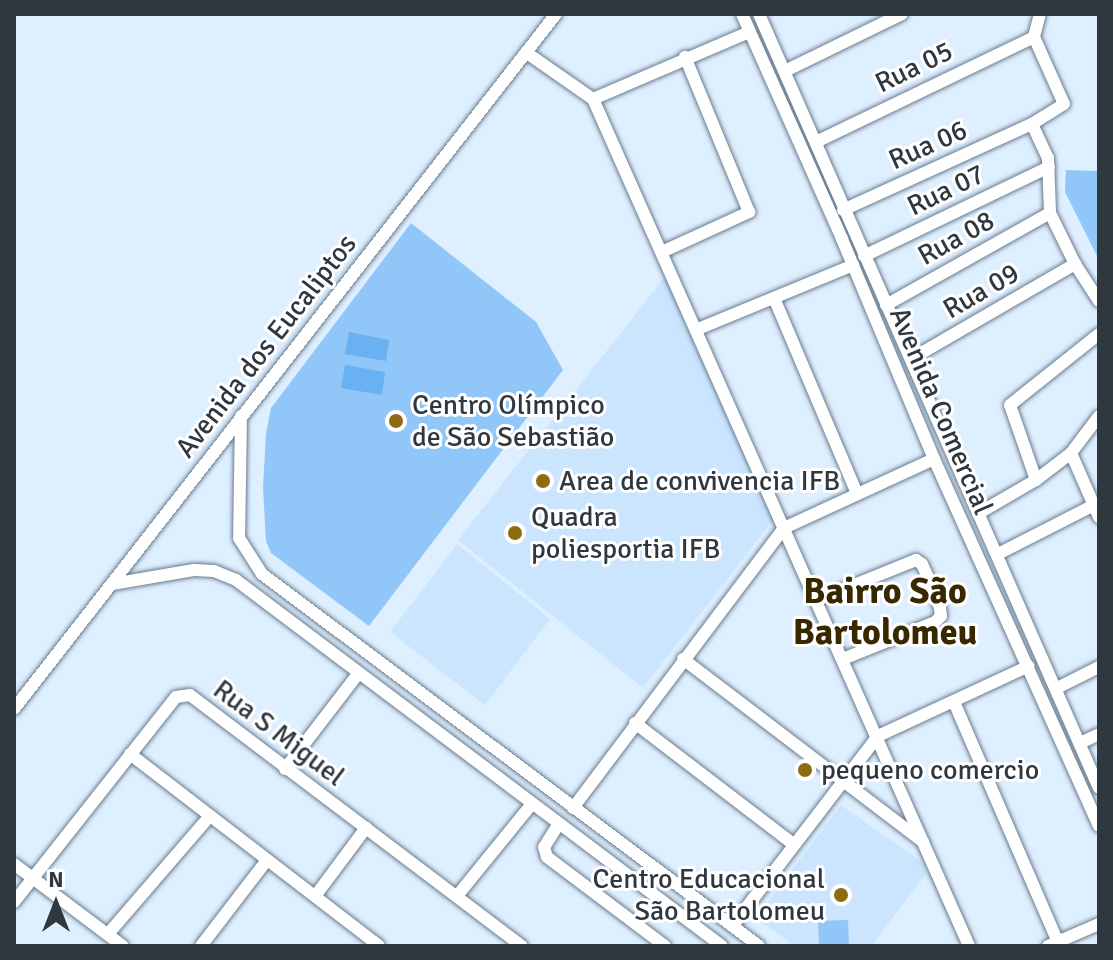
<!DOCTYPE html>
<html>
<head>
<meta charset="utf-8">
<style>
	body { margin:0 }
	#map { position:relative; width:1113px; height:960px; overflow:hidden; background:#deefff; font-family:Signika,sans-serif }
	div>[style] { position:absolute }
	[style*='--x'] { left:calc(var(--x)*1px); top:calc(var(--y)*1px); width:calc(var(--w)*1px); rotate:calc(var(--a)*1deg) }
	.built>* { inset:0; background:#cbe5ff }
	.green>* { inset:0; background:#90c6f8 }
	.water>* { inset:0; background:#6ab1f1 }
	.roads { filter:drop-shadow(0 0 2px #697c8d) drop-shadow(0 0 2px #697c8d) }
	.minor>* { height:12px; margin:-6px; padding:0 6px; transform-origin:6px; border-radius:6px; background:#fff }
	.dots>* { width:22px; height:22px; translate:-50% -50%; box-sizing:border-box; border:4px solid #fff; border-radius:50% }
	span { translate:-50% -50%; white-space:nowrap; text-align:center; line-height:1.15; -webkit-text-stroke:6px #fff; paint-order:stroke }
	.street-label { font-size:28px; color:#30383f }
	.poi-label { font-size:28px; color:#30383f }
	.left { translate:0 -50%; text-align:left }
	.right { translate:-100% -50%; text-align:right }
	.district-label { font-size:36px; color:#382800; font-weight:700 }
	.frame { position:absolute; inset:0; border:16px solid #30383f; pointer-events:none }
	.north { position:absolute; left:16px; top:864px; width:80px; height:80px; -webkit-text-stroke:6px #fff; paint-order:stroke; rotate:0deg; font-size:22px; font-weight:700; line-height:32px; text-align:center; color:#30383f }
	.north::after { content:''; display:block; margin:auto; width:28px; height:36px; background:#30383f; clip-path:polygon(50% 0,100% 100%,50% 72%,0 100%) }
</style>
</head>
<body>
<div id="map">
	<div class="built">
		<div style="clip-path:polygon(668px 273px,773px 520px,643px 688px,458px 540px)"></div>
		<div style="clip-path:polygon(457px 544px,550px 619px,485px 705px,390px 632px)"></div>
		<div style="clip-path:polygon(841px 805px,923px 863px,927px 873px,871px 946px,795px 946px,756px 918px)"></div>
	</div>
	<div class="green">
		<div style="clip-path:polygon(1066px 170px,1099px 171px,1099px 260px,1065px 192px)"></div>
		<div style="clip-path:polygon(411px 223px,536px 322px,563px 370px,369px 626px,271px 553px,266px 541px,263px 487px,266px 434px,271px 408px)"></div>
		<div style="clip-path:polygon(848px 920px,849px 946px,819px 946px,818px 921px)"></div>
	</div>
	<div class="water">
		<div style="clip-path:polygon(349px 332px,389px 340px,386px 361px,345px 354px)"></div>
		<div style="clip-path:polygon(345px 365px,385px 372px,382px 395px,341px 388px)"></div>
	</div>
	<div class="roads">
		<div class="minor">
			<div style="--x:742;--y:14;--w:246;--a:66"></div>
			<div style="--x:842;--y:239;--w:238;--a:67.3"></div>
			<div style="--x:934;--y:459;--w:402;--a:65.8"></div>
			<div style="--x:759;--y:14;--w:845;--a:66.29"></div>
			<div style="--x:1040;--y:14;--w:24;--a:105"></div>
			<div style="--x:1034;--y:37;--w:73;--a:65.9"></div>
			<div style="--x:1064;--y:104;--w:38;--a:148"></div>
			<div style="--x:1032;--y:124;--w:38;--a:65"></div>
			<div style="--x:1048;--y:158;--w:55;--a:87.9"></div>
			<div style="--x:1050;--y:213;--w:57;--a:63.9"></div>
			<div style="--x:1075;--y:264;--w:44;--a:57"></div>
			<div style="--x:527;--y:53;--w:80;--a:34.9"></div>
			<div style="--x:593;--y:99;--w:927;--a:66.06"></div>
			<div style="--x:785;--y:71;--w:130;--a:-26"></div>
			<div style="--x:593;--y:99;--w:170;--a:-23.2"></div>
			<div style="--x:816;--y:142;--w:242;--a:-25.7"></div>
			<div style="--x:843;--y:210;--w:208;--a:-24.5"></div>
			<div style="--x:664;--y:251;--w:94;--a:-24.6"></div>
			<div style="--x:749;--y:212;--w:168;--a:-112.4"></div>
			<div style="--x:864;--y:256;--w:205;--a:-25.7"></div>
			<div style="--x:774;--y:298;--w:213;--a:67"></div>
			<div style="--x:886;--y:305;--w:188;--a:-29.3"></div>
			<div style="--x:698;--y:329;--w:168;--a:-22.4"></div>
			<div style="--x:911;--y:359;--w:190;--a:-30.1"></div>
			<div style="--x:241;--y:416;--w:122;--a:90.9"></div>
			<div style="--x:239;--y:538;--w:43;--a:57.4"></div>
			<div style="--x:262;--y:574;--w:621;--a:36.81"></div>
			<div style="--x:1071;--y:453;--w:70;--a:66.4"></div>
			<div style="--x:1036;--y:480;--w:79;--a:-109.1"></div>
			<div style="--x:1010;--y:405;--w:114;--a:-38.6"></div>
			<div style="--x:979;--y:513;--w:66;--a:-30.1"></div>
			<div style="--x:1036;--y:480;--w:44;--a:-37.6"></div>
			<div style="--x:1071;--y:453;--w:46;--a:-52.9"></div>
			<div style="--x:998;--y:554;--w:108;--a:-27"></div>
			<div style="--x:112;--y:584;--w:83;--a:-9.7"></div>
			<div style="--x:194;--y:570;--w:20;--a:3"></div>
			<div style="--x:214;--y:571;--w:24;--a:22"></div>
			<div style="--x:236;--y:580;--w:608;--a:36.98"></div>
			<div style="--x:817;--y:600;--w:107;--a:-22"></div>
			<div style="--x:916;--y:560;--w:7;--a:34"></div>
			<div style="--x:922;--y:564;--w:24;--a:66"></div>
			<div style="--x:932;--y:586;--w:23;--a:70"></div>
			<div style="--x:940;--y:608;--w:8;--a:83"></div>
			<div style="--x:941;--y:616;--w:8;--a:135"></div>
			<div style="--x:935;--y:622;--w:99;--a:158.1"></div>
			<div style="--x:683;--y:659;--w:302;--a:37.3"></div>
			<div style="--x:1057;--y:688;--w:47;--a:-26.6"></div>
			<div style="--x:954;--y:702;--w:262;--a:66.6"></div>
			<div style="--x:14;--y:709;--w:881;--a:-52.05"></div>
			<div style="--x:635;--y:723;--w:199;--a:37.4"></div>
			<div style="--x:1080;--y:743;--w:21;--a:-25"></div>
			<div style="--x:130;--y:754;--w:314;--a:37.6"></div>
			<div style="--x:285;--y:769;--w:120;--a:-52.5"></div>
			<div style="--x:573;--y:808;--w:351;--a:-53"></div>
			<div style="--x:784;--y:528;--w:165;--a:-24.7"></div>
			<div style="--x:558;--y:825;--w:26;--a:122"></div>
			<div style="--x:544;--y:847;--w:10;--a:73"></div>
			<div style="--x:547;--y:857;--w:148;--a:37"></div>
			<div style="--x:14;--y:864;--w:136;--a:37"></div>
			<div style="--x:316;--y:895;--w:84;--a:-53.3"></div>
			<div style="--x:457;--y:896;--w:117;--a:-50.9"></div>
			<div style="--x:14;--y:902;--w:261;--a:-51.7"></div>
			<div style="--x:176;--y:697;--w:14;--a:-8"></div>
			<div style="--x:190;--y:695;--w:416;--a:37.1"></div>
			<div style="--x:733;--y:925;--w:238;--a:-52.5"></div>
			<div style="--x:878;--y:736;--w:166;--a:-24.9"></div>
			<div style="--x:108;--y:934;--w:156;--a:-49.2"></div>
			<div style="--x:201;--y:946;--w:108;--a:-52.5"></div>
			<div style="--x:1048;--y:946;--w:56;--a:-23.3"></div>
		</div>
	</div>
	<div class="dots">
		<div style="left:396px;top:421px;background:#8e6b10"></div>
		<div style="left:543px;top:481px;background:#8e6b10"></div>
		<div style="left:515px;top:533px;background:#8e6b10"></div>
		<div style="left:805px;top:770px;background:#8e6b10"></div>
		<div style="left:841px;top:895px;background:#8e6b10"></div>
	</div>
	<div class="street-label">
		<span style="left:914px;top:67px;rotate:-26deg">Rua 05</span>
		<span style="left:928px;top:145px;rotate:-24deg">Rua 06</span>
		<span style="left:946px;top:190px;rotate:-26deg">Rua 07</span>
		<span style="left:956px;top:238px;rotate:-29deg">Rua 08</span>
		<span style="left:981px;top:291px;rotate:-30deg">Rua 09</span>
		<span style="left:266px;top:346px;rotate:-52deg">Avenida dos Eucaliptos</span>
		<span style="left:941px;top:411px;rotate:67deg">Avenida Comercial</span>
		<span style="left:279px;top:733px;rotate:37deg">Rua S Miguel</span>
	</div>
	<div class="poi-label">
		<span class="left" style="left:412px;top:421px">Centro Olímpico<br>de São Sebastião</span>
		<span class="left" style="left:559px;top:481px">Area de convivencia IFB</span>
		<span class="left" style="left:531px;top:533px">Quadra<br>poliesportia IFB</span>
		<span class="left" style="left:821px;top:770px">pequeno comercio</span>
		<span class="right" style="left:825px;top:895px">Centro Educacional<br>São Bartolomeu</span>
	</div>
	<div class="district-label">
		<span style="left:885px;top:612px">Bairro São<br>Bartolomeu</span>
	</div>
	<div class="frame"></div>
	<div class="north">N</div>
</div>
</body>
</html>
